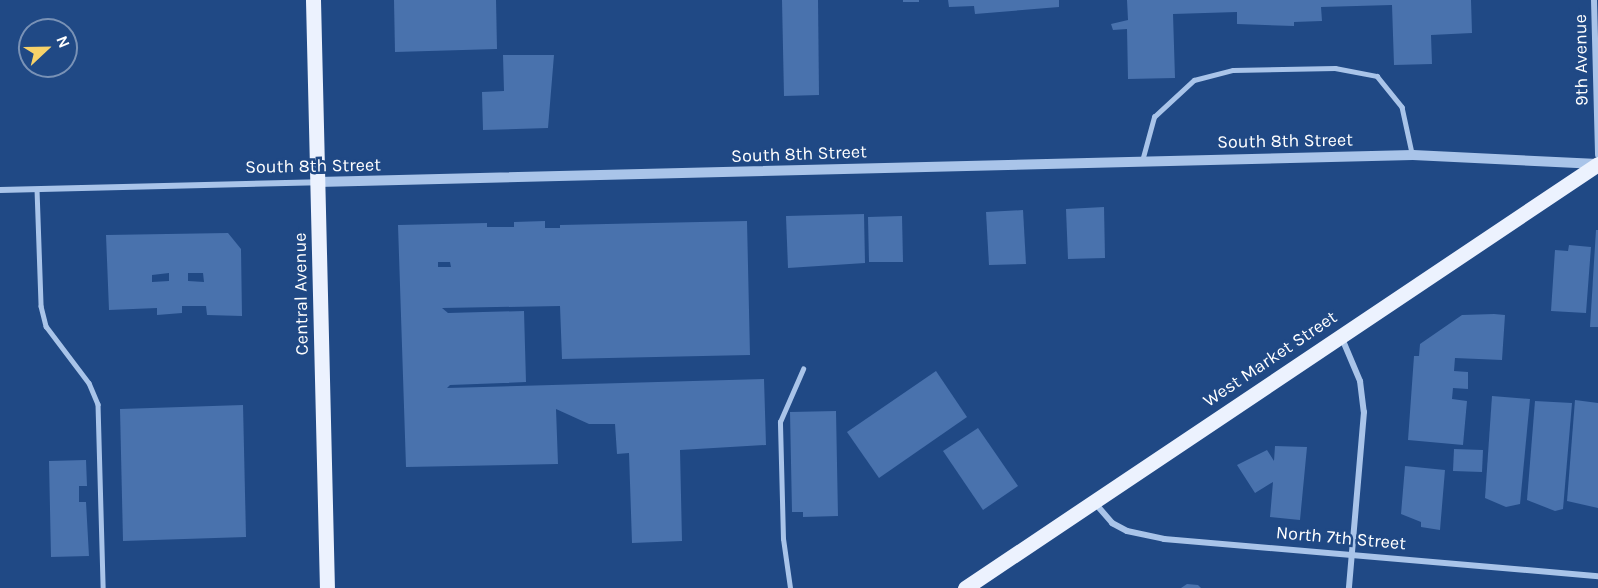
<!DOCTYPE html>
<html>
<head>
<meta charset="utf-8">
<style>
	body { margin:0 }
	#map { position:relative; width:1598px; height:588px; overflow:hidden; background:#204985; font-family:Karla,sans-serif }
	div>[style] { position:absolute }
	[style*='--x'] { left:calc(var(--x)*1px); top:calc(var(--y)*1px); width:calc(var(--w)*1px); rotate:calc(var(--a)*1deg) }
	.building>* { inset:0; background:#4972ad }
	.service>* { height:4.5px; margin:-2.25px; padding:0 2.25px; transform-origin:2.25px; border-radius:2.25px; background:#a9c4e9 }
	.minor>* { height:6px; margin:-3px; padding:0 3px; transform-origin:3px; border-radius:3px; background:#a9c4e9 }
	.tertiary>* { height:10px; margin:-5px; padding:0 5px; transform-origin:5px; border-radius:5px; background:#a9c4e9 }
	.primary>* { height:15px; margin:-7.5px; padding:0 7.5px; transform-origin:7.5px; border-radius:7.5px; background:#ecf2fe }
	span { translate:-50% -50%; white-space:nowrap; text-align:center; line-height:1.15; -webkit-text-stroke:5px #204985; paint-order:stroke }
	.street-label { font-size:18px; color:#fff }
	.north { position:absolute; left:18px; top:18px; width:60px; height:60px; box-sizing:border-box; background:#204985; border:2px solid #7992b6; border-radius:50%; rotate:68deg; font-size:16px; font-weight:700; line-height:24px; text-align:center; color:#fff }
	.north::after { content:''; display:block; margin:auto; width:21px; height:27px; background:#f7d269; clip-path:polygon(50% 0,100% 100%,50% 72%,0 100%) }
</style>
</head>
<body>
<div id="map">
	<div class="building">
		<div style="clip-path:polygon(394px 0,496px 0,497px 49px,395px 52px)"></div>
		<div style="clip-path:polygon(782px 0,818px 0,819px 95px,784px 96px)"></div>
		<div style="clip-path:polygon(903px 0,919px 0,919px 2px,903px 2px)"></div>
		<div style="clip-path:polygon(948px 0,1059px 0,1059px 7px,975px 14px,974px 6px,949px 7px)"></div>
		<div style="clip-path:polygon(1127px 0,1471px 0,1472px 33px,1431px 35px,1432px 64px,1394px 65px,1392px 5px,1321px 7px,1322px 21px,1294px 22px,1294px 26px,1237px 24px,1237px 12px,1173px 14px,1175px 78px,1128px 79px,1127px 29px,1113px 30px,1111px 24px,1128px 20px)"></div>
		<div style="clip-path:polygon(503px 55px,554px 55px,548px 128px,483px 130px,482px 92px,504px 91px)"></div>
		<div style="clip-path:polygon(1104px 207px,1105px 258px,1068px 259px,1066px 209px)"></div>
		<div style="clip-path:polygon(1023px 210px,1026px 264px,989px 265px,986px 212px)"></div>
		<div style="clip-path:polygon(864px 214px,865px 263px,788px 268px,786px 216px)"></div>
		<div style="clip-path:polygon(902px 216px,903px 262px,869px 262px,868px 217px)"></div>
		<div style="clip-path:polygon(evenodd,545px 221px,545px 228px,560px 228px,560px 225px,747px 221px,750px 355px,562px 359px,560px 306px,442px 308px,448px 313px,524px 311px,526px 382px,450px 385px,447px 388px,764px 379px,766px 445px,680px 450px,682px 541px,632px 543px,629px 453px,617px 454px,615px 424px,589px 424px,556px 409px,558px 464px,406px 467px,398px 225px,487px 223px,487px 227px,514px 227px,514px 222px,545px 221px,438px 262px,450px 262px,451px 267px,438px 267px,438px 262px)"></div>
		<div style="clip-path:polygon(1596px 230px,1598px 230px,1598px 327px,1590px 327px)"></div>
		<div style="clip-path:polygon(evenodd,228px 233px,241px 249px,242px 316px,207px 315px,206px 306px,182px 306px,182px 313px,157px 315px,157px 308px,109px 310px,106px 235px,228px 233px,169px 273px,169px 281px,152px 282px,152px 275px,169px 273px,228px 233px,188px 273px,203px 273px,204px 282px,188px 281px,188px 273px)"></div>
		<div style="clip-path:polygon(1569px 245px,1591px 247px,1586px 313px,1551px 311px,1555px 250px,1568px 251px)"></div>
		<div style="clip-path:polygon(1494px 314px,1505px 315px,1502px 360px,1455px 358px,1454px 371px,1468px 372px,1468px 389px,1453px 388px,1452px 399px,1467px 401px,1463px 445px,1408px 440px,1414px 356px,1419px 356px,1420px 344px,1462px 315px)"></div>
		<div style="clip-path:polygon(936px 371px,967px 417px,879px 478px,847px 432px)"></div>
		<div style="clip-path:polygon(1492px 396px,1530px 399px,1520px 504px,1506px 507px,1485px 498px)"></div>
		<div style="clip-path:polygon(1575px 400px,1598px 403px,1598px 508px,1567px 501px)"></div>
		<div style="clip-path:polygon(1535px 401px,1572px 403px,1563px 509px,1555px 511px,1527px 500px)"></div>
		<div style="clip-path:polygon(243px 405px,246px 537px,123px 541px,120px 409px)"></div>
		<div style="clip-path:polygon(836px 411px,838px 516px,803px 517px,803px 512px,792px 512px,790px 412px)"></div>
		<div style="clip-path:polygon(978px 428px,1018px 486px,983px 510px,943px 451px)"></div>
		<div style="clip-path:polygon(1275px 446px,1307px 447px,1300px 520px,1270px 517px,1273px 482px,1255px 493px,1237px 465px,1267px 450px,1274px 461px)"></div>
		<div style="clip-path:polygon(1454px 449px,1483px 450px,1482px 472px,1453px 471px)"></div>
		<div style="clip-path:polygon(86px 460px,87px 486px,79px 486px,79px 502px,86px 502px,89px 556px,51px 557px,49px 461px)"></div>
		<div style="clip-path:polygon(1405px 466px,1445px 470px,1440px 530px,1421px 527px,1421px 522px,1401px 514px)"></div>
		<div style="clip-path:polygon(1187px 584px,1198px 585px,1201px 588px,1181px 588px)"></div>
	</div>
	<div class="service">
		<div style="--x:1142;--y:161;--w:46;--a:-74.7"></div>
		<div style="--x:1154;--y:117;--w:54;--a:-42.8"></div>
		<div style="--x:1194;--y:80;--w:40;--a:-14.4"></div>
		<div style="--x:1233;--y:70;--w:102;--a:-1.1"></div>
		<div style="--x:1335;--y:68;--w:43;--a:10.8"></div>
		<div style="--x:1377;--y:76;--w:40;--a:51"></div>
		<div style="--x:1402;--y:107;--w:47;--a:77.7"></div>
		<div style="--x:37;--y:189;--w:117;--a:88"></div>
		<div style="--x:41;--y:306;--w:21;--a:76"></div>
		<div style="--x:46;--y:326;--w:71;--a:53"></div>
		<div style="--x:89;--y:383;--w:23;--a:67"></div>
		<div style="--x:98;--y:404;--w:184;--a:88.4"></div>
		<div style="--x:790;--y:588;--w:49;--a:-98.1"></div>
		<div style="--x:783;--y:539;--w:117;--a:-91.5"></div>
		<div style="--x:780;--y:422;--w:58;--a:-66.5"></div>
	</div>
	<div class="minor">
		<div style="--x:1594;--y:0;--w:155;--a:88.5"></div>
		<div style="--x:0;--y:190;--w:318;--a:-1.4"></div>
		<div style="--x:1341;--y:336;--w:49;--a:67.1"></div>
		<div style="--x:1360;--y:381;--w:31;--a:83"></div>
		<div style="--x:1364;--y:412;--w:177;--a:94.9"></div>
		<div style="--x:1094;--y:502;--w:28;--a:49"></div>
		<div style="--x:1112;--y:523;--w:17;--a:28"></div>
		<div style="--x:1127;--y:531;--w:38;--a:12"></div>
		<div style="--x:1164;--y:539;--w:436;--a:4.9"></div>
	</div>
	<div class="tertiary">
		<div style="--x:318;--y:182;--w:1095;--a:-1.41"></div>
		<div style="--x:1413;--y:155;--w:185;--a:2.8"></div>
	</div>
	<div class="primary">
		<div style="--x:313;--y:0;--w:588;--a:88.64"></div>
		<div style="--x:965;--y:588;--w:762;--a:-33.82"></div>
	</div>
	<div class="street-label">
		<span style="left:1581px;top:60px;rotate:-91deg">9th Avenue</span>
		<span style="left:1285px;top:141px;rotate:-1deg">South 8th Street</span>
		<span style="left:799px;top:154px;rotate:-2deg">South 8th Street</span>
		<span style="left:313px;top:166px;rotate:-1deg">South 8th Street</span>
		<span style="left:301px;top:294px;rotate:-91deg">Central Avenue</span>
		<span style="left:1270px;top:359px;rotate:-34deg">West Market Street</span>
		<span style="left:1341px;top:538px;rotate:5deg">North 7th Street</span>
	</div>
	<div class="north">N</div>
</div>
</body>
</html>
